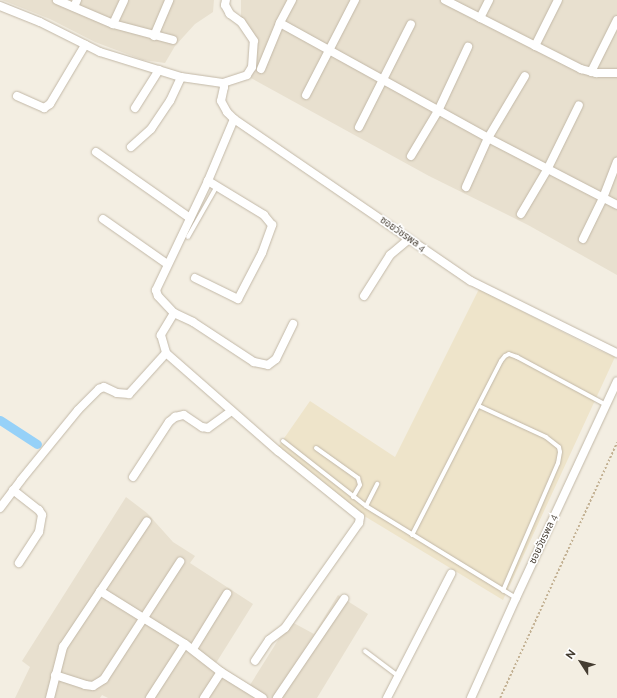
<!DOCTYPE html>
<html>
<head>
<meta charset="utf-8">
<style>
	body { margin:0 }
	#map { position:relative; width:617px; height:698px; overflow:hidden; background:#f3eee2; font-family:Raleway,"Noto Sans Thai",sans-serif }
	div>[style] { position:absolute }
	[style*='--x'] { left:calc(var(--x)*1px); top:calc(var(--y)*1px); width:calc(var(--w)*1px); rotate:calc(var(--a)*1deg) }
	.residential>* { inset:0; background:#e8e0cf }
	.education>* { inset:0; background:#eee4ca }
	.canal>* { height:9px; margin:-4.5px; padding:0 4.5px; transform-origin:4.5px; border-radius:4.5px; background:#96d1f8 }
	.path>* { height:1.5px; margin-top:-0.75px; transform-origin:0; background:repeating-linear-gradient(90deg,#c3b193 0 2px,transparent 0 4px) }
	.roads { filter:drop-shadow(0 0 1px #c2b8a7) drop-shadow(0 0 1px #c2b8a7) }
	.service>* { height:4px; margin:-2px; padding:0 2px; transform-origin:2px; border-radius:2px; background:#fff }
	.minor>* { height:8px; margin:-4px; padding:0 4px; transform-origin:4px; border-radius:4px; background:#fff }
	span { translate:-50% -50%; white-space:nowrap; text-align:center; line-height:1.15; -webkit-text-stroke:3.5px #fff; paint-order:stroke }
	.street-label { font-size:10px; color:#453d32 }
	.north { position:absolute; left:561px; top:642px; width:40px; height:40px; -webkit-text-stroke:3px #fff; paint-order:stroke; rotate:306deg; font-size:11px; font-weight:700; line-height:16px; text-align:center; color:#453d32 }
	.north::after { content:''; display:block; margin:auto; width:14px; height:18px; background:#453d32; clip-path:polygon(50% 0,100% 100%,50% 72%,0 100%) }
</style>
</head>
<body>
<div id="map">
	<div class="residential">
		<div style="clip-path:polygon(2px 0,214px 0,213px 12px,195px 24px,175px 46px,165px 63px,143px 60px,95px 42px,50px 19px)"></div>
		<div style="clip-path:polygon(241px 0,617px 0,617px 275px,528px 225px,429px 176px,249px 77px,256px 49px,241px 22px)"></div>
		<div style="clip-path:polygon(126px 497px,147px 513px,173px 542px,195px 556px,190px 563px,253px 604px,216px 663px,250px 685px,290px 621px,314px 634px,338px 595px,368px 614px,317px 698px,108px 698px,102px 695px,100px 698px,15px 698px,30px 667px,22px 661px)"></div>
	</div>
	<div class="education">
		<div style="clip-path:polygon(479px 289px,594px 348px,615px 357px,503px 600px,366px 517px,278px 447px,310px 401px,395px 457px)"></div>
	</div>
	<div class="canal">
		<div style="--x:0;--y:420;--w:44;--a:33"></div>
	</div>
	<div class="path">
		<div style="--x:500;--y:698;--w:281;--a:-65.4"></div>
	</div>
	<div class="roads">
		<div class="service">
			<div style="--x:188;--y:237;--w:59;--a:-60.4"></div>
			<div style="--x:479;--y:406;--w:74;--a:24.8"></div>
			<div style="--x:546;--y:437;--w:16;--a:38"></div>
			<div style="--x:559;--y:447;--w:5;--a:79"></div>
			<div style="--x:560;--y:452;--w:11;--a:100"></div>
			<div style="--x:558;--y:463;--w:139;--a:113.3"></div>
			<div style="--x:283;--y:441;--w:105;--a:38.1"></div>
			<div style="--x:366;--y:506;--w:176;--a:31.5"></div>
			<div style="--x:316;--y:448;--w:52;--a:35.5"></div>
			<div style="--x:358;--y:478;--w:7;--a:74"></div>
			<div style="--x:360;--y:485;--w:14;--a:120"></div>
			<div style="--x:366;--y:506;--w:25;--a:-63"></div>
			<div style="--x:412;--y:535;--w:195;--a:-62.9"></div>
			<div style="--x:501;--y:361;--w:6;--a:-51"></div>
			<div style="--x:505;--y:356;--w:4;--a:-27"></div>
			<div style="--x:509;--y:354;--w:9;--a:21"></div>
			<div style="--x:517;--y:357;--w:101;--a:28.3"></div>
			<div style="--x:365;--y:651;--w:41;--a:37.1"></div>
		</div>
		<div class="minor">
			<div style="--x:57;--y:0;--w:61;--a:23.2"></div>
			<div style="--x:113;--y:24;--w:62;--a:14.9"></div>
			<div style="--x:292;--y:0;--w:26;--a:118"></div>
			<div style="--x:280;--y:23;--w:238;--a:28.9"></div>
			<div style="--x:488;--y:138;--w:145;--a:27.4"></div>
			<div style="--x:445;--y:0;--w:153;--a:26.9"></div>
			<div style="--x:581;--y:69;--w:16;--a:15"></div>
			<div style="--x:596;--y:73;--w:21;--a:0"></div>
			<div style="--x:0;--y:6;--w:43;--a:21.8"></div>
			<div style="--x:40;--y:22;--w:67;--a:26.6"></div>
			<div style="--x:100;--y:52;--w:85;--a:17.2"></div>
			<div style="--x:181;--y:77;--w:42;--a:8.1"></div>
			<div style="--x:223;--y:83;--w:25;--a:-18"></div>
			<div style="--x:247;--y:75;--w:9;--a:-58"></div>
			<div style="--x:252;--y:67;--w:26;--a:-86"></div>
			<div style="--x:254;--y:41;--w:23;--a:-124"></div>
			<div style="--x:241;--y:22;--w:14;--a:-144"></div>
			<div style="--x:230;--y:14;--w:10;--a:-119"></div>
			<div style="--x:225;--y:5;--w:5;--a:-79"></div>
			<div style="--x:74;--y:7;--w:8;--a:-67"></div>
			<div style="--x:480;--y:18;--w:20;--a:-63"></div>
			<div style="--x:113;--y:24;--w:26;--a:-65"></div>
			<div style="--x:154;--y:36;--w:39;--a:-67"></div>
			<div style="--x:535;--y:46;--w:51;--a:-63.4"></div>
			<div style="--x:261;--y:69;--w:50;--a:-67.6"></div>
			<div style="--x:591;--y:72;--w:58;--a:-63.4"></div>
			<div style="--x:223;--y:83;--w:4;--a:76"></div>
			<div style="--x:224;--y:87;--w:14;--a:102"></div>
			<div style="--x:221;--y:101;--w:13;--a:61"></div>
			<div style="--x:227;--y:112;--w:10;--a:45"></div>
			<div style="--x:234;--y:119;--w:287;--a:34.4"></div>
			<div style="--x:471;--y:281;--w:163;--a:26.3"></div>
			<div style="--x:306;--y:95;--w:107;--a:-62.7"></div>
			<div style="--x:17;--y:96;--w:30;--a:24"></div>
			<div style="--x:44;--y:108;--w:7;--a:-34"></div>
			<div style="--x:50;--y:104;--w:69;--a:-59.3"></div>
			<div style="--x:135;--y:108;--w:45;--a:-57.7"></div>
			<div style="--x:234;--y:119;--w:67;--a:112.8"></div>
			<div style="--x:208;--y:181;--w:121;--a:115.5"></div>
			<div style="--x:156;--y:290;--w:6;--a:72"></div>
			<div style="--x:158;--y:296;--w:23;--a:47"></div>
			<div style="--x:174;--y:313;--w:21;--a:25"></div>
			<div style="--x:193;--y:322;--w:73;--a:33.3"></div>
			<div style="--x:254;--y:362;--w:14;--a:12"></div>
			<div style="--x:268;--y:365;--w:10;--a:-37"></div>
			<div style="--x:276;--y:359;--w:39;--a:-64"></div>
			<div style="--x:359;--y:127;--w:115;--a:-63.2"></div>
			<div style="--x:131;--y:147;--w:27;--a:-42"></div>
			<div style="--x:151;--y:129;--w:34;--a:-56"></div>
			<div style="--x:170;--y:101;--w:26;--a:-65"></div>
			<div style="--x:96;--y:152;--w:115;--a:35.1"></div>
			<div style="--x:411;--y:156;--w:52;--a:-59"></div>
			<div style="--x:438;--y:111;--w:71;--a:-64.9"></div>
			<div style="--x:466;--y:187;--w:54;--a:-65.8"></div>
			<div style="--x:488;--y:138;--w:72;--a:-59.2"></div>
			<div style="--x:521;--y:214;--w:51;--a:-59.4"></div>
			<div style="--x:547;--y:170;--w:72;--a:-63.8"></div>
			<div style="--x:103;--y:219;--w:78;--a:35.1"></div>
			<div style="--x:583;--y:239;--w:46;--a:-64"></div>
			<div style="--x:603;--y:198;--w:39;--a:-69"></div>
			<div style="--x:195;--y:278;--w:48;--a:26"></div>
			<div style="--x:238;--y:299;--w:52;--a:-62.4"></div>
			<div style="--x:262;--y:253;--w:30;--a:-70"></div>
			<div style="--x:272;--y:225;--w:13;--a:-129"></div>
			<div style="--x:264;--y:215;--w:66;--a:-148.7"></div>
			<div style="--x:364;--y:296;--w:49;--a:-57.6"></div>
			<div style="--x:390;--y:255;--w:25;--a:-40"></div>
			<div style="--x:174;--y:313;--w:26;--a:121"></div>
			<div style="--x:161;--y:335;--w:19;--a:74"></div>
			<div style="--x:166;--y:353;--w:149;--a:41.2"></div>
			<div style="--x:278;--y:451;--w:105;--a:38.8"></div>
			<div style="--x:360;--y:517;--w:6;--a:99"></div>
			<div style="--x:359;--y:523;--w:128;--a:125.2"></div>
			<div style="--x:285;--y:628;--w:20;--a:143"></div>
			<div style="--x:269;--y:640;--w:25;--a:124"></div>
			<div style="--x:133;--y:477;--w:66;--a:-56.8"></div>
			<div style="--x:169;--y:422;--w:8;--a:-40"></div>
			<div style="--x:175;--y:417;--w:9;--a:-13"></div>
			<div style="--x:184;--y:415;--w:22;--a:34"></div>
			<div style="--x:202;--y:427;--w:6;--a:9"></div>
			<div style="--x:208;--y:428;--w:29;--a:-36"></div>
			<div style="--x:13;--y:490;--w:33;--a:38"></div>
			<div style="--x:39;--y:510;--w:6;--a:59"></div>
			<div style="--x:42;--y:515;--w:17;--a:100"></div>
			<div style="--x:39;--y:532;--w:37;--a:123"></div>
			<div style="--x:0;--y:508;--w:35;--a:-53"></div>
			<div style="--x:21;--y:480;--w:90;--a:-50.8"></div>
			<div style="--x:78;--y:410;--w:30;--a:-45"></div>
			<div style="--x:99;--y:389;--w:5;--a:-22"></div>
			<div style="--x:104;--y:387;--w:14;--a:25"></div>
			<div style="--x:117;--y:393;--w:12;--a:5"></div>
			<div style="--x:129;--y:394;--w:55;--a:-47.9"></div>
			<div style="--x:100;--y:591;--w:100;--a:31.9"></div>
			<div style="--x:185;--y:644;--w:46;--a:37.9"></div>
			<div style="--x:221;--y:672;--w:49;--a:31.8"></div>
			<div style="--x:193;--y:649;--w:65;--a:-58.3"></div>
			<div style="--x:55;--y:675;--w:32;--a:18"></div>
			<div style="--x:85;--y:685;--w:8;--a:7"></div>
			<div style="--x:93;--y:686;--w:13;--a:-32"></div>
			<div style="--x:104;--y:679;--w:140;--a:-57"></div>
			<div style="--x:50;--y:698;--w:53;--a:-75.7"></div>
			<div style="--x:63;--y:647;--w:151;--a:-56.3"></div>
			<div style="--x:150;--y:698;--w:64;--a:-57.1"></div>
			<div style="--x:204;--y:698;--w:31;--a:-57"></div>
			<div style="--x:277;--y:698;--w:120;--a:-55.9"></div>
			<div style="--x:387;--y:698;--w:140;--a:-62.7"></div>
			<div style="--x:471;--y:698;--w:110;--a:-65.8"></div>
			<div style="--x:516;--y:598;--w:239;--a:-65"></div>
		</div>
	</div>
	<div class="street-label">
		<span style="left:403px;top:234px;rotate:35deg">ซอยวัชรพล 4</span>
		<span style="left:543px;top:539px;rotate:-65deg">ซอยวัชรพล 4</span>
	</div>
	<div class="north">N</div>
</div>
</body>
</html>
